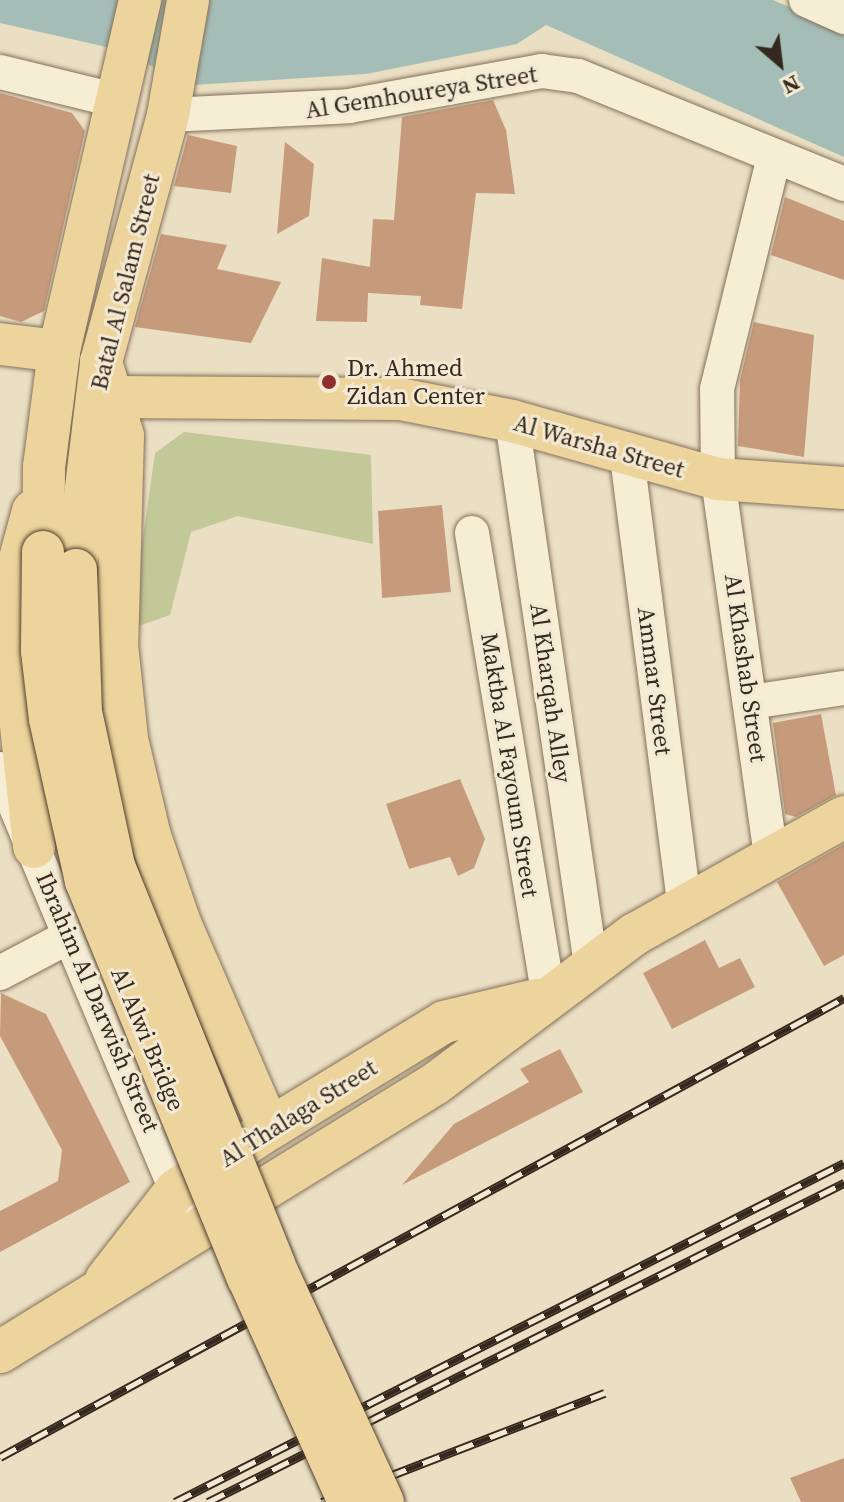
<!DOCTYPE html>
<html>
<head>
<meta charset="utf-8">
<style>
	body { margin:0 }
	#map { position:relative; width:844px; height:1502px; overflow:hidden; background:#ebdfc3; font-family:"Source Serif 4",serif }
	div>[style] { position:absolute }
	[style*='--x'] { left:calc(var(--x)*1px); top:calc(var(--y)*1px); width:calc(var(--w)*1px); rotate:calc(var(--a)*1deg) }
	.green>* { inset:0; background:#c2c897 }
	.water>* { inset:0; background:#a4beb7 }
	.building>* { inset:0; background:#c69b7b }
	.roads { filter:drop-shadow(0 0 2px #83715b) drop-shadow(0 0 2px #83715b) }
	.minor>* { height:34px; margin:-17px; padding:0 17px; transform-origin:17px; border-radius:17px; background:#f6edd5 }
	.major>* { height:42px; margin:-21px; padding:0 21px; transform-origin:21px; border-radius:21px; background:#ecd49c }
	.rail>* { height:9px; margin-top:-4.5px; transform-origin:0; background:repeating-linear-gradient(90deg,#f3e9d2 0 18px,#34291e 0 36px); box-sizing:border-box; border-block:2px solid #34291e }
	.bridges { filter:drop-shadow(0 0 2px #513f2f) drop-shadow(0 0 2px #513f2f) }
	.major-bridge>* { height:42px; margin:-21px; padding:0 21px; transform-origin:21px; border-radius:21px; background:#ecd49c }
	.dots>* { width:22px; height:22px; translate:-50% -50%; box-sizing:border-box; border:4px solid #f3e9d2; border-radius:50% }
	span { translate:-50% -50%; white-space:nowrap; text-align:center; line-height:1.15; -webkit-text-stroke:6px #f3e9d2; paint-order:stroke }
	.street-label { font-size:24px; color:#34291e }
	.poi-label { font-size:24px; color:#34291e }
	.left { translate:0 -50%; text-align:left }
	.north { position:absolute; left:740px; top:24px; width:80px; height:80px; -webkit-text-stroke:6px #f3e9d2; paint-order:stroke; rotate:152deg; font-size:22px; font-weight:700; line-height:32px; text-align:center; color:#34291e }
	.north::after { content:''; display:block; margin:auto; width:28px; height:36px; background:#34291e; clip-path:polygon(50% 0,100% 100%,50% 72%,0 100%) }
</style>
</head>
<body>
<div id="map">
	<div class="green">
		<div style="clip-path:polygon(184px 432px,371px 455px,373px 544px,238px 516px,191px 532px,170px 615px,130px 629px,155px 453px)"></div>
	</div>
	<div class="water">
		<div style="clip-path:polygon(0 0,773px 0,844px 30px,844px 157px,546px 25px,517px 44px,366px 74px,194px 85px,111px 48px,0 23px)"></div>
	</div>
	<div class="building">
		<div style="clip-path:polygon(0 93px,72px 113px,85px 131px,44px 311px,21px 322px,0 316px)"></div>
		<div style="clip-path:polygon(493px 100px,506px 130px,515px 194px,476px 193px,462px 309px,420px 305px,421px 296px,368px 293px,367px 322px,316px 321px,322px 258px,370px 267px,373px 219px,394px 220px,402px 117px)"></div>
		<div style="clip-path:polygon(188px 135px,237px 146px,231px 193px,174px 186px)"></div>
		<div style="clip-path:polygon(285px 142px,314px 164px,309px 216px,277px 234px)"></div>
		<div style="clip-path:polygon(785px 197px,844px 221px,844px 280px,771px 255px)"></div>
		<div style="clip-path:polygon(161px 234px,227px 245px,217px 269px,281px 282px,251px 343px,135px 327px)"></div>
		<div style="clip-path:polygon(754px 322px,814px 335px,804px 457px,738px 446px,740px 380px)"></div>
		<div style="clip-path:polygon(442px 505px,451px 592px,382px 598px,378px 511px)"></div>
		<div style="clip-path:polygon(821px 714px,836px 795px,796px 817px,785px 814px,773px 723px)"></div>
		<div style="clip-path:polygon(460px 779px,485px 839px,474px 868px,458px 876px,450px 857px,409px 869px,386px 804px)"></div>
		<div style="clip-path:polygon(844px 844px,844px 955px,824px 966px,777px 882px)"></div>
		<div style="clip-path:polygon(705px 940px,719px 968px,740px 958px,755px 987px,672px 1029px,643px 973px)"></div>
		<div style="clip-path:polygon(1px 993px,46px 1014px,130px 1182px,0 1252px,0 1211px,58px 1181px,62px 1150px,0 1036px)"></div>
		<div style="clip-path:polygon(560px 1049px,583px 1092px,402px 1185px,454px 1124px,529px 1082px,520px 1069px)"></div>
		<div style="clip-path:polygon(844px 1458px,844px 1502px,801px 1502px,790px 1478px)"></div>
	</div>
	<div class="roads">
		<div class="minor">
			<div style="--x:806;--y:0;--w:42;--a:24.1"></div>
			<div style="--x:0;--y:72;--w:122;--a:13.7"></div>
			<div style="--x:168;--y:115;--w:181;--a:-2.8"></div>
			<div style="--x:349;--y:106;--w:196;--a:-10.3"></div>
			<div style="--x:542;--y:71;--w:36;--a:8"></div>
			<div style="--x:578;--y:76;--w:287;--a:22.1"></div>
			<div style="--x:512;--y:421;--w:550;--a:81.74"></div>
			<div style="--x:627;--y:457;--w:451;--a:82.7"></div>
			<div style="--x:472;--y:533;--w:470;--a:80.6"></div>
			<div style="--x:751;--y:702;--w:94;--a:-8.6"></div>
			<div style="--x:0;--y:769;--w:479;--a:67.3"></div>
			<div style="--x:771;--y:856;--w:381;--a:-98"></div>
			<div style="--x:718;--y:479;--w:90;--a:-90.6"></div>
			<div style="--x:717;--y:389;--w:239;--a:-76.2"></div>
			<div style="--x:0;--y:973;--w:77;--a:-27.9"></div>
		</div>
		<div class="major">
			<div style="--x:0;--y:344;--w:59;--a:6.8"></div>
			<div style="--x:101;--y:362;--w:77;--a:73.4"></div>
			<div style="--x:123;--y:436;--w:209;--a:91.6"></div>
			<div style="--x:117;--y:645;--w:95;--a:83.9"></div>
			<div style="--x:127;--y:739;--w:100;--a:76.7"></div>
			<div style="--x:150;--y:836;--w:92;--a:71"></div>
			<div style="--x:180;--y:923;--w:224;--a:66.6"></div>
			<div style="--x:114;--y:397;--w:286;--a:0.4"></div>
			<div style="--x:400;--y:399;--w:114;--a:11.1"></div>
			<div style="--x:512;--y:421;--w:214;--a:15.7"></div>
			<div style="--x:718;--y:479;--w:126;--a:4.1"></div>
			<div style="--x:33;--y:511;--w:68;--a:105.3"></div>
			<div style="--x:15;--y:577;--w:66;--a:92.6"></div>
			<div style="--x:12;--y:643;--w:205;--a:83.8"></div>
			<div style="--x:43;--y:552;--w:85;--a:-89.3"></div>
			<div style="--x:44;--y:467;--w:117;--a:-82.6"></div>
			<div style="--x:59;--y:351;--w:360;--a:-77"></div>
			<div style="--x:76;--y:570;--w:209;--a:-83.1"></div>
			<div style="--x:101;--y:362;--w:256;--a:-74.8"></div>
			<div style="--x:168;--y:115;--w:117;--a:-80.1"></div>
			<div style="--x:106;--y:1280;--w:114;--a:-52.1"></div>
			<div style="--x:176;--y:1190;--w:111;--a:-33.3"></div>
			<div style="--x:269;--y:1129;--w:205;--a:-31.4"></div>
			<div style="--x:444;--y:1022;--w:95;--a:-13.4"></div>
			<div style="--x:0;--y:1352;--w:511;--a:-31.64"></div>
			<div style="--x:435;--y:1084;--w:250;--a:-36.9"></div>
			<div style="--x:635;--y:934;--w:240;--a:-29.2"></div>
		</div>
	</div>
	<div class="rail">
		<div style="--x:0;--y:1457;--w:961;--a:-28.54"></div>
		<div style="--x:175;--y:1502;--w:750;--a:-26.87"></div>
		<div style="--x:208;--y:1502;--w:712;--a:-26.64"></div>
		<div style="--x:322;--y:1502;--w:303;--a:-21.1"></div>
	</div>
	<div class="bridges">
		<div class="major-bridge">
			<div style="--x:43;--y:552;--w:99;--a:90.6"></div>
			<div style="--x:42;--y:651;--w:68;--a:83.3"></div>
			<div style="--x:50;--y:719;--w:166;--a:77.5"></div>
			<div style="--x:86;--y:881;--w:428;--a:67.8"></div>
			<div style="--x:248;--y:1277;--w:247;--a:65.8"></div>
			<div style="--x:76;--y:570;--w:142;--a:88"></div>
			<div style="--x:81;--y:712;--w:157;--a:77.9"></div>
			<div style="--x:114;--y:866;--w:430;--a:68.1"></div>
			<div style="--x:274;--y:1265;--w:261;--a:65.3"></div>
		</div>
	</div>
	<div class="dots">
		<div style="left:329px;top:382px;background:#8e2f2f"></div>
	</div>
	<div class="street-label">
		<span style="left:421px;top:92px;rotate:-9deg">Al Gemhoureya Street</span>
		<span style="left:125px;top:282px;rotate:-76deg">Batal Al Salam Street</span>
		<span style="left:599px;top:446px;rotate:16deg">Al Warsha Street</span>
		<span style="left:746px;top:668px;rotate:82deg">Al Khashab Street</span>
		<span style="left:655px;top:681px;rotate:83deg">Ammar Street</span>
		<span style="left:551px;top:693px;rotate:82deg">Al Kharqah Alley</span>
		<span style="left:510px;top:765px;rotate:81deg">Maktba Al Fayoum Street</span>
		<span style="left:98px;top:1002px;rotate:67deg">Ibrahim Al Darwish Street</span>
		<span style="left:148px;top:1039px;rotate:67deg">Al Alwi Bridge</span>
		<span style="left:298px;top:1113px;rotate:-32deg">Al Thalaga Street</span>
	</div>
	<div class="poi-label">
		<span class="left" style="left:347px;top:382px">Dr. Ahmed<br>Zidan Center</span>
	</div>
	<div class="north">N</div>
</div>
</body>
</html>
